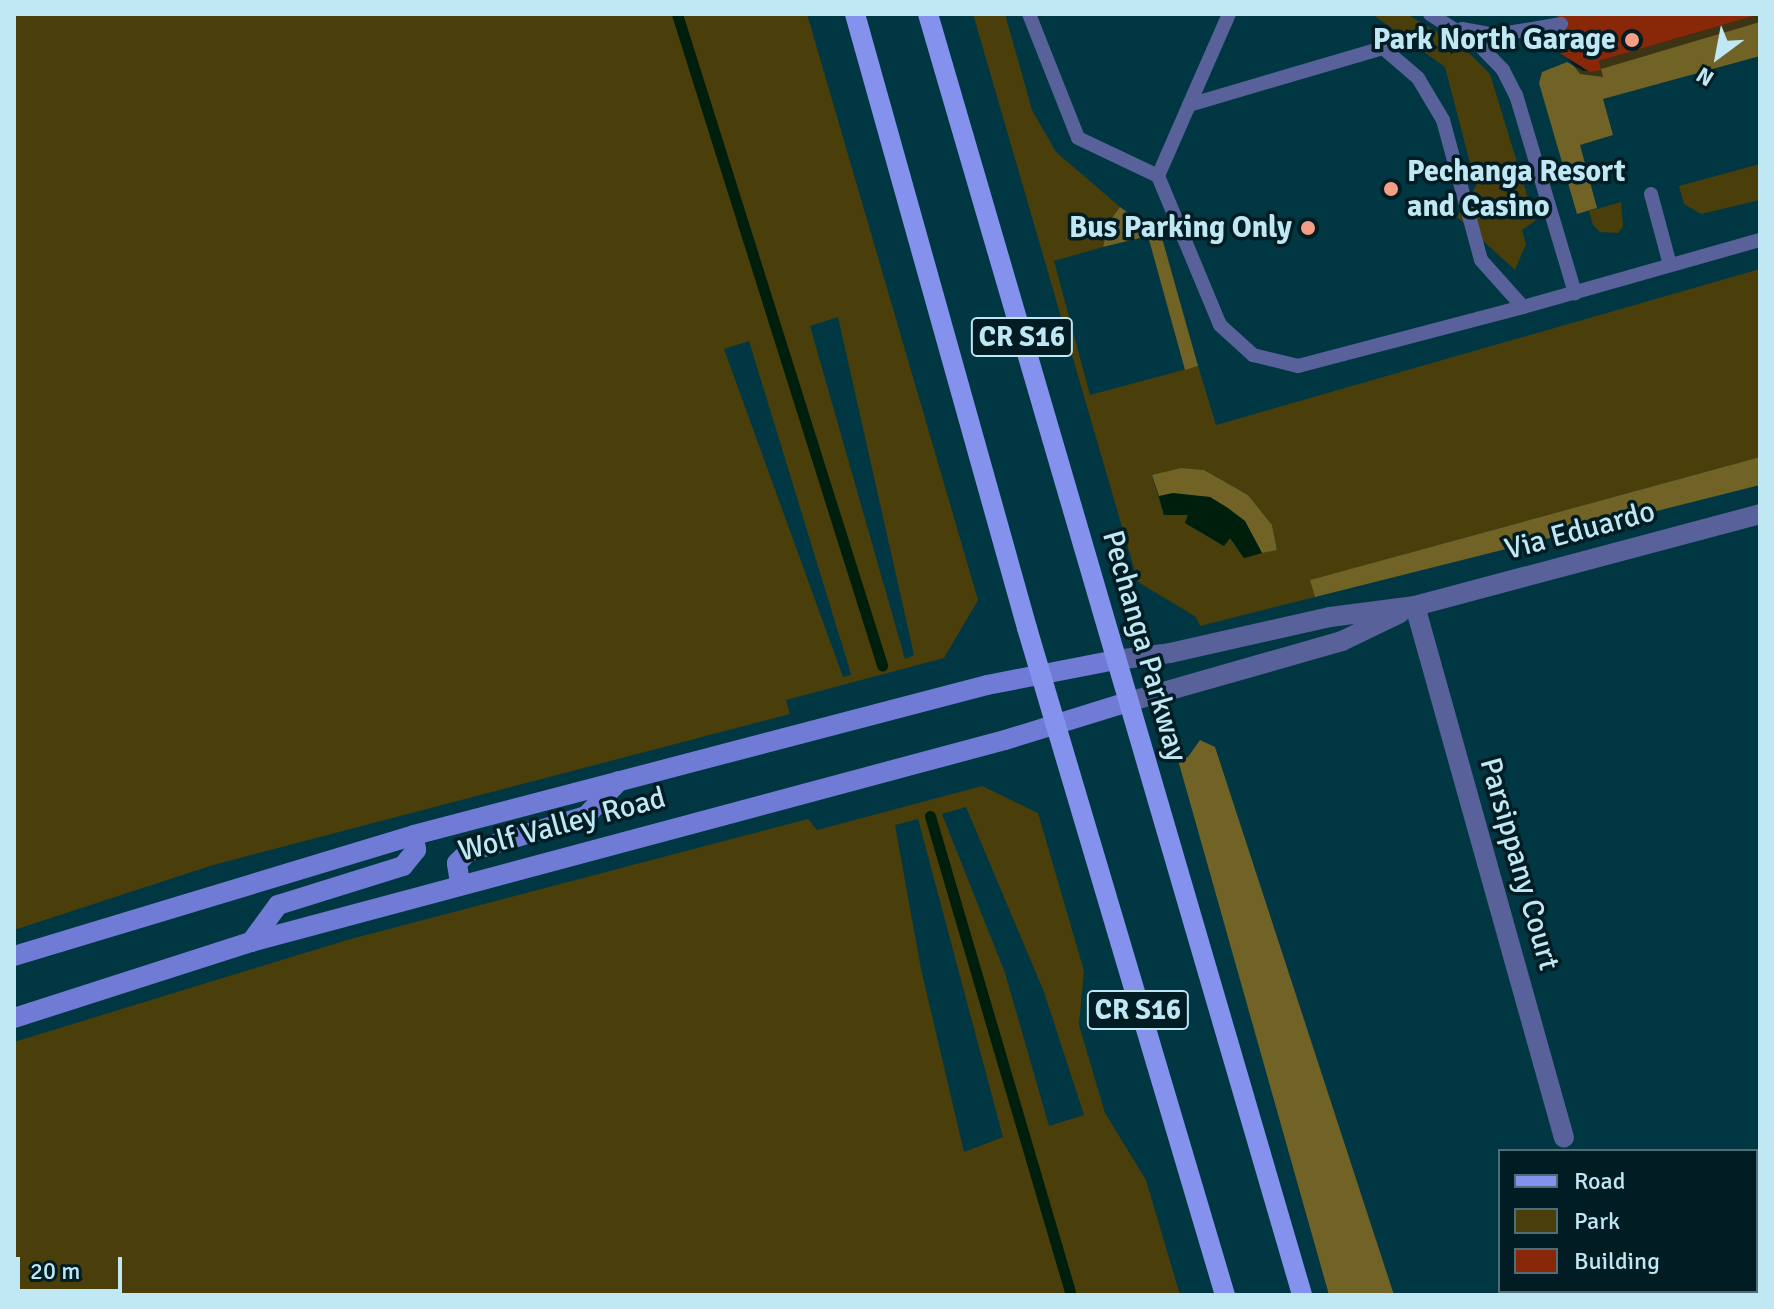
<!DOCTYPE html>
<html>
<head>
<meta charset="utf-8">
<style>
	body { margin:0 }
	#map { position:relative; width:1774px; height:1309px; overflow:hidden; background:#003742; font-family:Signika,sans-serif }
	div>[style] { position:absolute }
	[style*='--x'] { left:calc(var(--x)*1px); top:calc(var(--y)*1px); width:calc(var(--w)*1px); rotate:calc(var(--a)*1deg) }
	.green>* { inset:0; background:#4a3e0b }
	.forest>* { inset:0; background:#716225 }
	.water>* { inset:0; background:#001e0c }
	.shadow>* { inset:0; background:#0007 }
	.stream>* { height:11px; margin:-5.5px; padding:0 5.5px; transform-origin:5.5px; border-radius:5.5px; background:#001e0c }
	.building>* { inset:0; background:#892709 }
	.service>* { height:14px; margin:-7px; padding:0 7px; transform-origin:7px; border-radius:7px; background:#586199 }
	.minor>* { height:20px; margin:-10px; padding:0 10px; transform-origin:10px; border-radius:10px; background:#586199 }
	.secondary>* { height:20px; margin:-10px; padding:0 10px; transform-origin:10px; border-radius:10px; background:#6f7bd4 }
	.primary>* { height:20px; margin:-10px; padding:0 10px; transform-origin:10px; border-radius:10px; background:#8592ed }
	.dots>* { width:22px; height:22px; translate:-50% -50%; box-sizing:border-box; border:4px solid #011c23; border-radius:50% }
	span { translate:-50% -50%; white-space:nowrap; text-align:center; line-height:1.15; -webkit-text-stroke:7px #011c23; paint-order:stroke }
	.shield-label span { padding:2px 6px; background:#011c23; border:2px solid; border-radius:6px; -webkit-text-stroke-width:0 }
	.shield-label { font-size:28px; color:#bfe8f4; font-weight:700 }
	.poi-label { font-size:30px; color:#bfe8f4; font-weight:700 }
	.right { translate:-100% -50%; text-align:right }
	.left { translate:0 -50%; text-align:left }
	.street-label { font-size:30px; color:#bfe8f4 }
	.frame { position:absolute; inset:0; border:16px solid #bfe8f4; pointer-events:none }
	.legend { position:absolute; left:1498px; top:1149px; width:260px; height:144px; box-sizing:border-box; background:#011c23; border:2px solid #4d6e77; margin:0; padding:10px 14px; list-style:none; font-size:24px; color:#bfe8f4 }
	.legend li { display:flex; align-items:center; gap:16px; height:40px }
	.legend b { width:40px; border:2px solid #4d6e77 }
	.north { position:absolute; left:1678px; top:16px; width:80px; height:80px; -webkit-text-stroke:6px #011c23; paint-order:stroke; rotate:212deg; font-size:22px; font-weight:700; line-height:32px; text-align:center; color:#bfe8f4 }
	.north::after { content:''; display:block; margin:auto; width:28px; height:36px; background:#bfe8f4; clip-path:polygon(50% 0,100% 100%,50% 72%,0 100%) }
	.scale { position:absolute; left:16px; top:1257px; width:106px; height:36px; box-sizing:border-box; border:4px solid #bfe8f4; border-top:0; padding-left:10px; font-size:24px; line-height:28px; white-space:nowrap; color:#bfe8f4; -webkit-text-stroke:6px #011c23; paint-order:stroke }
</style>
</head>
<body>
<div id="map">
	<div class="green">
		<div style="clip-path:polygon(evenodd,14px 14px,807px 14px,978px 600px,944px 658px,786px 700px,790px 714px,213px 865px,14px 930px,14px 14px,838px 317px,914px 655px,905px 659px,810px 326px,838px 317px,14px 14px,749px 341px,851px 674px,851px 675px,843px 677px,724px 349px,749px 341px)"></div>
		<div style="clip-path:polygon(evenodd,973px 14px,1005px 14px,1032px 110px,1056px 152px,1120px 207px,1109px 222px,1103px 247px,1054px 261px,1090px 395px,1198px 366px,1216px 425px,1760px 269px,1760px 457px,1311px 580px,1315px 597px,1200px 626px,1196px 617px,1138px 582px,973px 14px,1181px 468px,1204px 470px,1248px 495px,1272px 525px,1277px 549px,1244px 558px,1230px 538px,1224px 546px,1185px 523px,1188px 515px,1164px 515px,1152px 476px,1181px 468px)"></div>
		<div style="clip-path:polygon(1372px 14px,1407px 14px,1464px 48px,1490px 74px,1535px 221px,1522px 230px,1526px 244px,1515px 270px,1457px 217px,1476px 186px,1445px 67px)"></div>
		<div style="clip-path:polygon(1760px 164px,1760px 200px,1701px 214px,1684px 204px,1679px 186px)"></div>
		<div style="clip-path:polygon(1621px 202px,1623px 227px,1618px 233px,1600px 232px,1593px 225px,1589px 211px)"></div>
		<div style="clip-path:polygon(evenodd,982px 786px,1038px 813px,1084px 971px,1079px 1025px,1105px 1113px,1146px 1180px,1180px 1295px,14px 1295px,14px 1042px,347px 940px,808px 819px,817px 830px,982px 786px,966px 807px,1044px 992px,1084px 1115px,1049px 1126px,1005px 973px,942px 814px,966px 807px,982px 786px,918px 819px,1003px 1137px,964px 1152px,921px 969px,895px 825px,918px 819px)"></div>
	</div>
	<div class="forest">
		<div style="clip-path:polygon(1760px 14px,1760px 56px,1603px 99px,1613px 135px,1580px 145px,1597px 208px,1577px 214px,1539px 83px,1542px 72px,1567px 62px,1583px 71px,1600px 70px,1599px 61px)"></div>
		<div style="clip-path:polygon(1120px 207px,1162px 238px,1198px 366px,1185px 370px,1148px 236px,1103px 247px,1109px 222px)"></div>
		<div style="clip-path:polygon(1760px 457px,1760px 485px,1315px 597px,1310px 580px)"></div>
		<div style="clip-path:polygon(1181px 468px,1204px 470px,1248px 495px,1272px 525px,1277px 550px,1262px 553px,1245px 522px,1210px 497px,1159px 496px,1152px 475px)"></div>
		<div style="clip-path:polygon(1200px 740px,1215px 747px,1394px 1295px,1329px 1295px,1178px 760px,1188px 757px)"></div>
	</div>
	<div class="water">
		<div style="clip-path:polygon(1173px 493px,1210px 497px,1228px 508px,1245px 521px,1262px 553px,1244px 558px,1230px 538px,1224px 546px,1185px 523px,1188px 515px,1164px 515px,1159px 496px)"></div>
	</div>
	<div class="shadow">
		<div style="clip-path:polygon(1560px 14px,1760px 14px,1760px 22px,1601px 69px,1603px 77px,1580px 74px,1564px 53px,1569px 45px)"></div>
	</div>
	<div class="stream">
		<div style="--x:677;--y:14;--w:683;--a:72.52"></div>
		<div style="--x:930;--y:816;--w:499;--a:73.6"></div>
	</div>
	<div class="building">
		<div style="clip-path:polygon(1557px 14px,1757px 14px,1757px 15px,1599px 61px,1601px 70px,1590px 72px,1561px 54px,1557px 45px,1566px 43px)"></div>
	</div>
	<div class="service">
		<div style="--x:1029;--y:14;--w:133;--a:68.4"></div>
		<div style="--x:1078;--y:138;--w:89;--a:25.4"></div>
		<div style="--x:1158;--y:176;--w:161;--a:67.4"></div>
		<div style="--x:1220;--y:325;--w:45;--a:42.3"></div>
		<div style="--x:1253;--y:355;--w:46;--a:13.7"></div>
		<div style="--x:1298;--y:366;--w:233;--a:-14.7"></div>
		<div style="--x:1229;--y:14;--w:99;--a:113.7"></div>
		<div style="--x:1189;--y:105;--w:202;--a:-16.4"></div>
		<div style="--x:1383;--y:48;--w:46;--a:40.6"></div>
		<div style="--x:1418;--y:78;--w:49;--a:59.2"></div>
		<div style="--x:1443;--y:120;--w:145;--a:74.8"></div>
		<div style="--x:1481;--y:260;--w:63;--a:48.2"></div>
		<div style="--x:1523;--y:307;--w:246;--a:-15.8"></div>
		<div style="--x:1430;--y:14;--w:59;--a:32.6"></div>
		<div style="--x:1480;--y:46;--w:33;--a:46"></div>
		<div style="--x:1503;--y:70;--w:28;--a:63"></div>
		<div style="--x:1516;--y:95;--w:207;--a:73.4"></div>
		<div style="--x:1462;--y:29;--w:35;--a:10"></div>
		<div style="--x:1496;--y:35;--w:66;--a:-9.6"></div>
		<div style="--x:1158;--y:176;--w:77;--a:-66.4"></div>
		<div style="--x:1651;--y:194;--w:73;--a:75"></div>
	</div>
	<div class="minor">
		<div style="--x:1415;--y:606;--w:552;--a:74.35"></div>
		<div style="--x:1116;--y:660;--w:54;--a:-7.4"></div>
		<div style="--x:1170;--y:653;--w:164;--a:-12.7"></div>
		<div style="--x:1330;--y:617;--w:86;--a:-7.4"></div>
		<div style="--x:1415;--y:606;--w:357;--a:-14.9"></div>
		<div style="--x:1128;--y:702;--w:223;--a:-15.9"></div>
		<div style="--x:1342;--y:641;--w:64;--a:-25.8"></div>
	</div>
	<div class="secondary">
		<div style="--x:460;--y:883;--w:20;--a:-99"></div>
		<div style="--x:457;--y:863;--w:16;--a:-45"></div>
		<div style="--x:468;--y:852;--w:123;--a:-17"></div>
		<div style="--x:586;--y:816;--w:48;--a:-46.7"></div>
		<div style="--x:251;--y:942;--w:46;--a:-53.9"></div>
		<div style="--x:278;--y:905;--w:131;--a:-17.3"></div>
		<div style="--x:403;--y:866;--w:21;--a:-51"></div>
		<div style="--x:416;--y:850;--w:15;--a:-98"></div>
		<div style="--x:14;--y:956;--w:418;--a:-16.8"></div>
		<div style="--x:414;--y:835;--w:592;--a:-14.67"></div>
		<div style="--x:987;--y:685;--w:131;--a:-11"></div>
		<div style="--x:14;--y:1018;--w:249;--a:-17.8"></div>
		<div style="--x:251;--y:942;--w:781;--a:-15"></div>
		<div style="--x:1005;--y:740;--w:129;--a:-17.2"></div>
	</div>
	<div class="primary">
		<div style="--x:855;--y:14;--w:638;--a:74.35"></div>
		<div style="--x:1027;--y:628;--w:696;--a:73.47"></div>
		<div style="--x:928;--y:14;--w:1334;--a:73.72"></div>
	</div>
	<div class="dots">
		<div style="left:1632px;top:40px;background:#f49e87"></div>
		<div style="left:1391px;top:189px;background:#f49e87"></div>
		<div style="left:1308px;top:228px;background:#f49e87"></div>
	</div>
	<div class="shield-label">
		<span style="left:1022px;top:337px">CR S16</span>
		<span style="left:1138px;top:1010px">CR S16</span>
	</div>
	<div class="poi-label">
		<span class="right" style="left:1616px;top:40px">Park North Garage</span>
		<span class="left" style="left:1407px;top:189px">Pechanga Resort<br>and Casino</span>
		<span class="right" style="left:1292px;top:228px">Bus Parking Only</span>
	</div>
	<div class="street-label">
		<span style="left:1580px;top:531px;rotate:-15deg">Via Eduardo</span>
		<span style="left:1144px;top:646px;rotate:74deg">Pechanga Parkway</span>
		<span style="left:562px;top:825px;rotate:-15deg">Wolf Valley Road</span>
		<span style="left:1519px;top:864px;rotate:74deg">Parsippany Court</span>
	</div>
	<div class="frame"></div>
	<ul class="legend">
	<li><b style="height:10px;background:#8592ed"></b>Road</li>
	<li><b style="height:22px;background:#4a3e0b"></b>Park</li>
	<li><b style="height:22px;background:#892709"></b>Building</li>
	</ul>
	<div class="north">N</div>
	<div class="scale">20 m</div>
</div>
</body>
</html>
